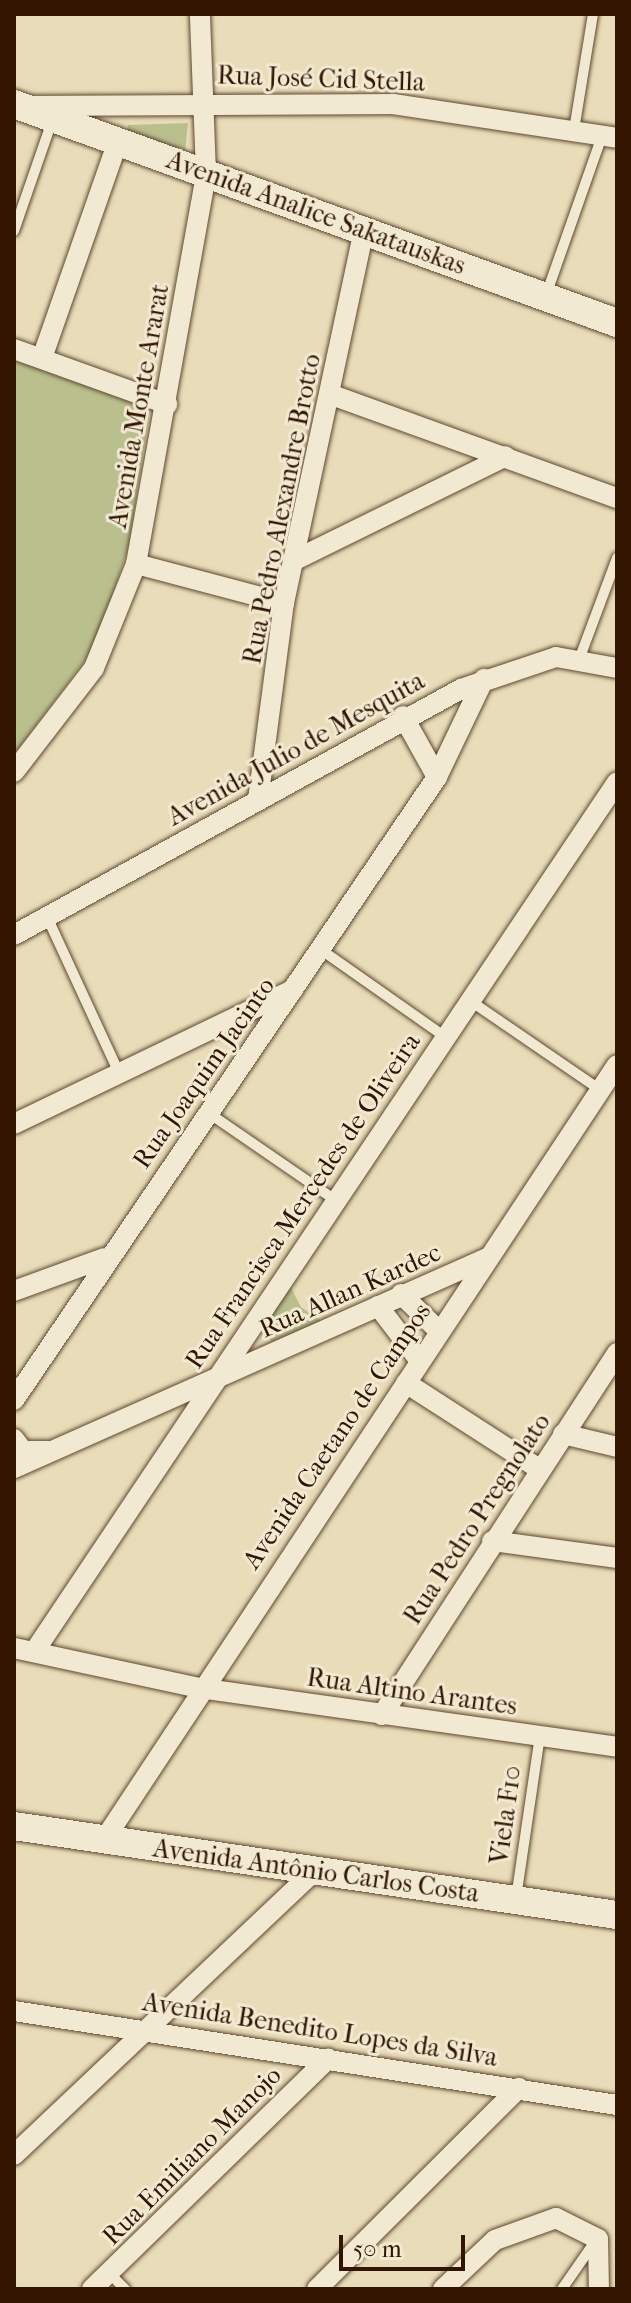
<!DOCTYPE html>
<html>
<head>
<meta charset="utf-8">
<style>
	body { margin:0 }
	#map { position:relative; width:631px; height:2303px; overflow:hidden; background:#e9ddb9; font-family:"IM FELL French Canon",serif }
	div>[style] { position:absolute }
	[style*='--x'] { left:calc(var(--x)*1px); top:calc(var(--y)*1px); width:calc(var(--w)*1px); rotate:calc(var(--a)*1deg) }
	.green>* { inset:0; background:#b9c08e }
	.roads { filter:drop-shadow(0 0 2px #5f472e) drop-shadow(0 0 2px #5f472e) }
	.lane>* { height:10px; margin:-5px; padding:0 5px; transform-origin:5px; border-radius:5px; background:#f1e9d2 }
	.street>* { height:20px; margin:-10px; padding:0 10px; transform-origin:10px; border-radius:10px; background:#f1e9d2 }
	.secondary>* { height:28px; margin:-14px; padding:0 14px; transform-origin:14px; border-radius:14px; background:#f1e9d2 }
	span { translate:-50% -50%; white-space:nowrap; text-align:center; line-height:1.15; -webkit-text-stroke:6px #f1e9d2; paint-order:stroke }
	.street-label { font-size:26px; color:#311500 }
	.frame { position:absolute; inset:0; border:16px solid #311500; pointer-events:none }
	.scale { position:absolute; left:339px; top:2235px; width:126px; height:36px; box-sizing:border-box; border:4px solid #311500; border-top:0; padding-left:10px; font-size:24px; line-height:28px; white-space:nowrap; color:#311500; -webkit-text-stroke:6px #f1e9d2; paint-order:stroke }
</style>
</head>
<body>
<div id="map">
	<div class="green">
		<div style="clip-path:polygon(188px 123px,185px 151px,127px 132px,128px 125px)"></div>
		<div style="clip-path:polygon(14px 361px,151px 403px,129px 545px,96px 646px,14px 754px)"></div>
		<div style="clip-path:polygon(288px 1282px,301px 1307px,323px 1322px,271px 1342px,265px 1323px)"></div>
	</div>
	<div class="roads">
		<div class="lane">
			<div style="--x:574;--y:130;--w:118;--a:-80.7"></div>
			<div style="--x:14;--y:231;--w:116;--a:-70.9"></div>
			<div style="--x:546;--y:295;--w:169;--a:-70.6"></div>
			<div style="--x:580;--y:657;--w:106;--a:-69.5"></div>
			<div style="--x:47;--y:917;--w:172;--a:65.2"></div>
			<div style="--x:320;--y:949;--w:151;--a:35.1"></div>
			<div style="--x:469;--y:1000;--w:158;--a:34.4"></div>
			<div style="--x:210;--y:1114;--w:152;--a:34.5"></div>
			<div style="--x:516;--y:1898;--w:164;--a:-81.6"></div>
			<div style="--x:110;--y:2274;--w:21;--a:45"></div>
			<div style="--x:562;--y:2289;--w:56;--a:-55.2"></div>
		</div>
		<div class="street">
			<div style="--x:32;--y:106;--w:361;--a:-0.3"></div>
			<div style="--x:393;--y:104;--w:227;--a:8.6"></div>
			<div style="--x:14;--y:349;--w:163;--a:19.8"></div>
			<div style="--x:42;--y:358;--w:230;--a:-70.7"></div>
			<div style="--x:332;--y:395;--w:303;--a:19.9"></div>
			<div style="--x:293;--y:561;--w:237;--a:-26.2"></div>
			<div style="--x:136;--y:564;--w:153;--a:14.8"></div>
			<div style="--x:403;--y:716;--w:70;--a:60.9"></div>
			<div style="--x:14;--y:772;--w:131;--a:-52.4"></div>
			<div style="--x:94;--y:668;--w:112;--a:-68"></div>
			<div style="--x:136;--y:564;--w:397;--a:-79.8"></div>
			<div style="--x:206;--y:173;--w:159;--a:-92.2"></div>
			<div style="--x:258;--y:800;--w:199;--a:-82.5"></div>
			<div style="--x:284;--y:603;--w:381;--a:-77.9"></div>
			<div style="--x:14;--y:935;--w:510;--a:-28.83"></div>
			<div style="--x:461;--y:689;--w:100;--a:-18.6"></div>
			<div style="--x:556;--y:657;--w:62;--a:10.2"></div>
			<div style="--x:14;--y:1124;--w:310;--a:-25.7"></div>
			<div style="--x:14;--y:1291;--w:96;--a:-20.1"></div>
			<div style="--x:401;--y:1294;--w:53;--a:44.2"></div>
			<div style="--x:378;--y:1306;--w:69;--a:52.6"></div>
			<div style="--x:406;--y:1383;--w:157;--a:32.8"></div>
			<div style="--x:14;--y:1400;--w:753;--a:-55.82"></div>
			<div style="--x:437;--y:777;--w:109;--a:-64.4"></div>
			<div style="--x:563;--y:1434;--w:56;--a:13.5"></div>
			<div style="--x:14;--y:1439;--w:15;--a:53"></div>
			<div style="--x:23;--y:1451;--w:25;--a:0"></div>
			<div style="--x:14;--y:1468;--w:518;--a:-23.94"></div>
			<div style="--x:492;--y:1541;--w:126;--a:7.7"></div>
			<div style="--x:14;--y:1648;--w:189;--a:12.2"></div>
			<div style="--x:199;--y:1688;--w:422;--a:8"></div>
			<div style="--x:34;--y:1652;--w:1047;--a:-56.17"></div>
			<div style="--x:382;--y:1715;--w:432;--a:-57"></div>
			<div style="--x:104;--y:1840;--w:929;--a:-56.5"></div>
			<div style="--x:14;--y:2011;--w:610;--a:8.86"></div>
			<div style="--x:14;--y:2155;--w:413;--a:-43.4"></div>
			<div style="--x:92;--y:2289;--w:330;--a:-44.3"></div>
			<div style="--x:317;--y:2289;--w:285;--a:-44.9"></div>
			<div style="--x:443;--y:2289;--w:71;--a:-43.3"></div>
			<div style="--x:495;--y:2240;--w:65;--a:-19.8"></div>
			<div style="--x:556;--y:2218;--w:47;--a:26.6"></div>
			<div style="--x:598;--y:2239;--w:50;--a:88.9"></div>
		</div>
		<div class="secondary">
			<div style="--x:14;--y:104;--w:642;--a:19.96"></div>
			<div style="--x:14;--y:1826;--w:610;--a:8.4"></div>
		</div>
	</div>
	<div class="street-label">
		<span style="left:321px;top:79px;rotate:2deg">Rua José Cid Stella</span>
		<span style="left:316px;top:213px;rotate:20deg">Avenida Analice Sakatauskas</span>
		<span style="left:139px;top:406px;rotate:-80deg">Avenida Monte Ararat</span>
		<span style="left:282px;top:509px;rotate:-79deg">Rua Pedro Alexandre Brotto</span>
		<span style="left:296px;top:749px;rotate:-29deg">Avenida Julio de Mesquita</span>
		<span style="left:204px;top:1073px;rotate:-55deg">Rua Joaquim Jacinto</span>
		<span style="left:303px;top:1201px;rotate:-56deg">Rua Francisca Mercedes de Oliveira</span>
		<span style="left:350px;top:1291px;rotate:-24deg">Rua Allan Kardec</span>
		<span style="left:337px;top:1436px;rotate:-56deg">Avenida Caetano de Campos</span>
		<span style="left:477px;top:1519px;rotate:-57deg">Rua Pedro Pregnolato</span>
		<span style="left:412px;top:1692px;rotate:8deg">Rua Altino Arantes</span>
		<span style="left:506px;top:1815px;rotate:-82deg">Viela F10</span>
		<span style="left:316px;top:1871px;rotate:8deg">Avenida Antônio Carlos Costa</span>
		<span style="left:320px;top:2030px;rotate:9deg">Avenida Benedito Lopes da Silva</span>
		<span style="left:192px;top:2156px;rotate:-45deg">Rua Emiliano Manojo</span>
	</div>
	<div class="frame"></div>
	<div class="scale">50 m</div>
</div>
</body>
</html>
